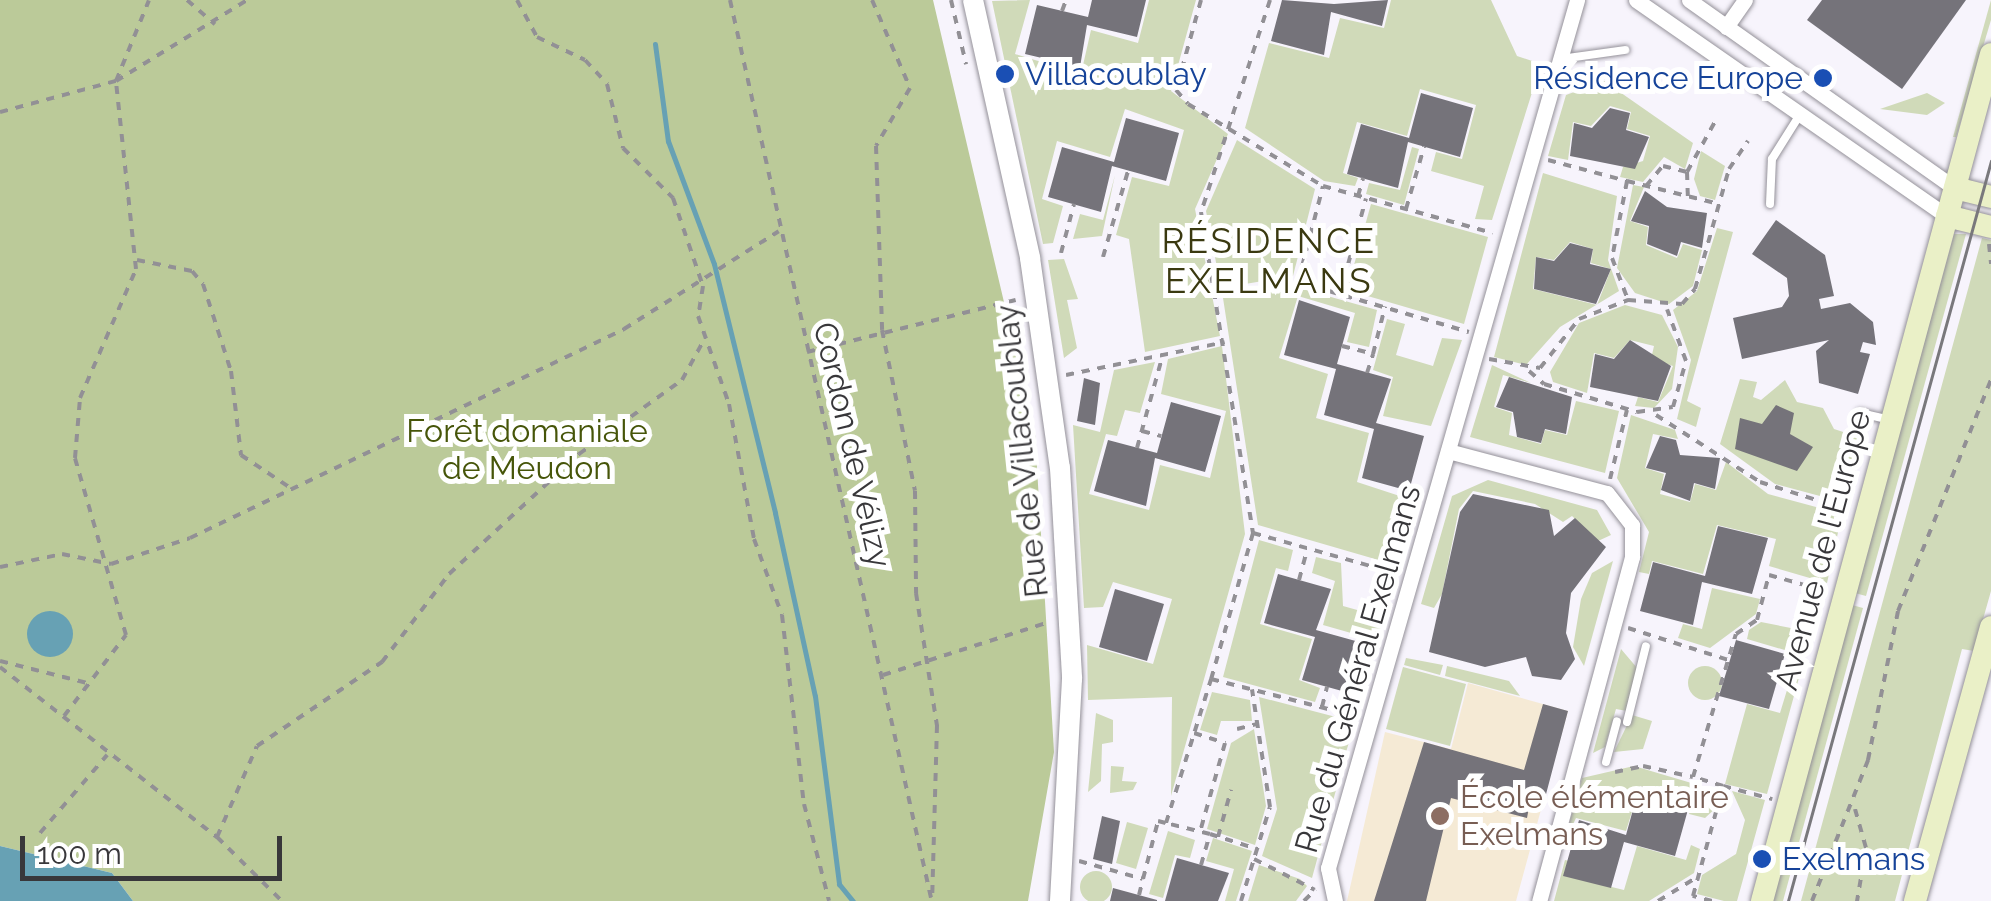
<!DOCTYPE html>
<html>
<head>
<meta charset="utf-8">
<style>
	body { margin:0 }
	#map { position:relative; width:1991px; height:901px; overflow:hidden; background:#f7f4fc; font-family:Raleway,sans-serif }
	div>[style] { position:absolute }
	[style*='--x'] { left:calc(var(--x)*1px); top:calc(var(--y)*1px); width:calc(var(--w)*1px); rotate:calc(var(--a)*1deg) }
	.education>* { inset:0; background:#f5ead5 }
	.green>* { inset:0; background:#d0dab9 }
	.round { border-radius:50% }
	.forest>* { inset:0; background:#bbca99 }
	.water>* { inset:0; background:#67a1b4 }
	.stream>* { height:5px; margin:-2.5px; padding:0 2.5px; transform-origin:2.5px; border-radius:2.5px; background:#67a1b4 }
	.building>* { inset:0; background:#75737a }
	.path>* { height:4px; margin-top:-2px; transform-origin:0; background:repeating-linear-gradient(90deg,#929095 0 8px,transparent 0 16px) }
	.roads { filter:drop-shadow(0 0 2px #949199) drop-shadow(0 0 2px #949199) }
	.service>* { height:8px; margin:-4px; padding:0 4px; transform-origin:4px; border-radius:4px; background:#fff }
	.minor>* { height:15px; margin:-7.5px; padding:0 7.5px; transform-origin:7.5px; border-radius:7.5px; background:#fff }
	.tertiary>* { height:20px; margin:-10px; padding:0 10px; transform-origin:10px; border-radius:10px; background:#fff }
	.secondary>* { height:22px; margin:-11px; padding:0 11px; transform-origin:11px; border-radius:11px; background:#eaf0c7 }
	.tram>* { height:2.5px; margin:-1.25px; padding:0 1.25px; transform-origin:1.25px; border-radius:1.25px; background:#79787c }
	.dots>* { width:28px; height:28px; translate:-50% -50%; box-sizing:border-box; border:5px solid #fff; border-radius:50% }
	span { translate:-50% -50%; white-space:nowrap; text-align:center; line-height:1.15; -webkit-text-stroke:10px #fff; paint-order:stroke }
	.transit-label { font-size:32px; color:#164399 }
	.left { translate:0 -50%; text-align:left }
	.right { translate:-100% -50%; text-align:right }
	.park-label { font-size:32px; color:#465509 }
	.street-label { font-size:32px; color:#38373a }
	.education-label { font-size:32px; color:#785e54 }
	.neighbourhood-label { font-size:35px; color:#3a3910; letter-spacing:2.5px }
	.scale { position:absolute; left:20px; top:836px; width:262px; height:45px; box-sizing:border-box; border:5px solid #38373a; border-top:0; padding-left:12px; font-size:30px; line-height:35px; white-space:nowrap; color:#38373a; -webkit-text-stroke:8px #fff; paint-order:stroke }
</style>
</head>
<body>
<div id="map">
	<div class="education">
		<div style="clip-path:polygon(1468px 683px,1568px 711px,1516px 901px,1347px 901px,1385px 732px,1451px 749px)"></div>
	</div>
	<div class="green">
		<div style="clip-path:polygon(1030px 0,1015px 54px,1081px 74px,1091px 30px,1138px 43px,1149px 0,1196px 0,1171px 91px,1228px 134px,1195px 209px,1220px 336px,1145px 352px,1129px 239px,1116px 235px,1132px 177px,1169px 186px,1184px 130px,1125px 109px,1110px 157px,1057px 141px,1042px 199px,1063px 206px,1053px 243px,1043px 244px,992px 1px)"></div>
		<div style="clip-path:polygon(1391px 0,1491px 0,1517px 56px,1541px 64px,1492px 220px,1475px 219px,1484px 186px,1431px 171px,1436px 152px,1462px 159px,1476px 105px,1420px 89px,1407px 136px,1357px 122px,1343px 173px,1358px 178px,1355px 186px,1324px 181px,1245px 128px,1269px 43px,1329px 58px,1340px 18px,1384px 28px)"></div>
		<div style="clip-path:polygon(1991px 0,1991px 20px,1956px 137px,1953px 137px)"></div>
		<div style="clip-path:polygon(1604px 81px,1693px 143px,1685px 169px,1664px 157px,1643px 182px,1620px 177px,1623px 167px,1643px 161px,1650px 136px,1627px 129px,1631px 112px,1610px 106px,1591px 126px,1573px 122px,1568px 160px,1548px 156px,1566px 95px)"></div>
		<div style="clip-path:polygon(1927px 93px,1945px 103px,1927px 115px,1880px 109px)"></div>
		<div style="clip-path:polygon(1237px 140px,1315px 189px,1293px 276px,1221px 288px,1206px 211px)"></div>
		<div style="clip-path:polygon(1412px 147px,1419px 149px,1404px 205px,1366px 194px,1369px 183px,1400px 190px)"></div>
		<div style="clip-path:polygon(1701px 151px,1725px 166px,1715px 200px,1700px 196px,1694px 179px)"></div>
		<div style="clip-path:polygon(evenodd,1543px 173px,1617px 196px,1608px 260px,1619px 291px,1560px 327px,1526px 365px,1494px 357px,1543px 173px,1570px 242px,1593px 249px,1591px 263px,1611px 269px,1597px 305px,1533px 289px,1536px 257px,1554px 260px,1570px 242px)"></div>
		<div style="clip-path:polygon(1115px 175px,1102px 236px,1073px 239px,1080px 214px,1103px 220px)"></div>
		<div style="clip-path:polygon(1633px 185px,1644px 187px,1630px 221px,1648px 227px,1646px 245px,1677px 258px,1683px 244px,1702px 250px,1693px 286px,1669px 304px,1635px 293px,1617px 268px)"></div>
		<div style="clip-path:polygon(1371px 204px,1488px 237px,1464px 324px,1347px 290px)"></div>
		<div style="clip-path:polygon(1717px 228px,1733px 232px,1687px 401px,1701px 408px,1696px 427px,1677px 419px,1691px 360px,1673px 310px,1697px 291px)"></div>
		<div style="clip-path:polygon(1954px 234px,1966px 234px,1866px 596px,1855px 593px)"></div>
		<div style="clip-path:polygon(1982px 238px,1991px 240px,1991px 591px,1974px 651px,1962px 649px,1895px 901px,1801px 901px)"></div>
		<div style="clip-path:polygon(1064px 259px,1078px 299px,1067px 300px,1077px 348px,1064px 358px,1048px 260px)"></div>
		<div style="clip-path:polygon(1299px 288px,1377px 310px,1369px 347px,1347px 342px,1355px 313px,1298px 296px,1279px 358px,1328px 374px,1316px 418px,1369px 433px,1357px 482px,1415px 501px,1399px 566px,1258px 525px,1223px 298px)"></div>
		<div style="clip-path:polygon(1625px 305px,1662px 315px,1678px 347px,1672px 389px,1654px 408px,1635px 406px,1638px 397px,1658px 402px,1673px 366px,1651px 359px,1654px 346px,1630px 340px,1614px 358px,1594px 353px,1587px 393px,1553px 382px,1550px 372px,1579px 323px)"></div>
		<div style="clip-path:polygon(1387px 319px,1405px 324px,1396px 355px,1433px 366px,1442px 338px,1462px 340px,1431px 426px,1383px 416px,1393px 377px,1373px 370px)"></div>
		<div style="clip-path:polygon(1222px 346px,1245px 534px,1171px 796px,1172px 697px,1088px 700px,1087px 645px,1153px 664px,1172px 599px,1113px 582px,1103px 607px,1084px 608px,1073px 425px,1100px 432px,1114px 370px,1155px 362px,1140px 413px,1125px 410px,1117px 436px,1106px 434px,1089px 494px,1149px 510px,1160px 465px,1210px 478px,1226px 411px,1161px 394px,1168px 359px)"></div>
		<div style="clip-path:polygon(1492px 365px,1531px 383px,1503px 375px,1494px 407px,1512px 413px,1509px 435px,1541px 444px,1545px 430px,1567px 435px,1576px 401px,1619px 411px,1605px 473px,1470px 437px)"></div>
		<div style="clip-path:polygon(1740px 379px,1757px 382px,1753px 397px,1761px 400px,1785px 380px,1797px 402px,1823px 408px,1834px 429px,1865px 439px,1846px 503px,1775px 484px,1720px 444px)"></div>
		<div style="clip-path:polygon(1631px 415px,1675px 430px,1678px 439px,1653px 434px,1645px 468px,1664px 474px,1660px 494px,1690px 502px,1695px 484px,1716px 490px,1726px 462px,1768px 494px,1842px 514px,1827px 583px,1769px 566px,1776px 539px,1717px 525px,1703px 574px,1652px 561px,1649px 574px,1639px 572px,1649px 532px,1617px 478px)"></div>
		<div style="clip-path:polygon(1488px 480px,1597px 510px,1611px 535px,1598px 541px,1572px 516px,1563px 522px,1535px 504px,1473px 491px,1459px 509px,1442px 594px,1434px 608px,1421px 604px,1452px 496px)"></div>
		<div style="clip-path:polygon(1259px 540px,1293px 550px,1288px 571px,1276px 568px,1260px 624px,1312px 639px,1299px 680px,1320px 688px,1315px 702px,1223px 677px)"></div>
		<div style="clip-path:polygon(1316px 557px,1341px 563px,1343px 606px,1375px 615px,1387px 577px,1395px 579px,1379px 641px,1323px 625px,1335px 581px,1312px 573px)"></div>
		<div style="clip-path:polygon(1613px 561px,1584px 666px,1573px 647px,1581px 599px,1592px 573px)"></div>
		<div style="clip-path:polygon(1712px 588px,1760px 599px,1756px 614px,1710px 648px,1678px 638px,1683px 624px,1702px 629px)"></div>
		<div style="clip-path:polygon(1806px 590px,1822px 594px,1767px 794px,1725px 784px,1747px 704px,1780px 713px,1798px 654px,1747px 639px,1749px 630px,1761px 622px,1796px 629px)"></div>
		<div style="clip-path:polygon(1852px 605px,1863px 608px,1783px 901px,1771px 901px)"></div>
		<div style="clip-path:polygon(1621px 649px,1638px 669px,1627px 711px,1616px 709px,1605px 747px,1593px 753px)"></div>
		<div style="clip-path:polygon(1406px 658px,1443px 665px,1440px 675px,1404px 665px)"></div>
		<div class="round" style="left:1688px;top:666px;width:34px;height:34px"></div>
		<div style="clip-path:polygon(1447px 666px,1509px 681px,1520px 696px,1445px 676px)"></div>
		<div style="clip-path:polygon(1403px 667px,1466px 684px,1450px 746px,1386px 729px)"></div>
		<div style="clip-path:polygon(1212px 692px,1250px 700px,1252px 721px,1221px 721px,1217px 735px,1200px 730px)"></div>
		<div style="clip-path:polygon(1259px 697px,1355px 722px,1344px 759px,1329px 755px,1327px 764px,1342px 768px,1312px 878px,1262px 856px,1277px 809px)"></div>
		<div style="clip-path:polygon(1096px 713px,1113px 720px,1113px 742px,1102px 744px,1101px 781px,1088px 792px)"></div>
		<div style="clip-path:polygon(1632px 715px,1652px 721px,1643px 749px,1614px 752px)"></div>
		<div style="clip-path:polygon(1254px 729px,1266px 806px,1255px 845px,1207px 829px,1231px 743px)"></div>
		<div style="clip-path:polygon(1111px 766px,1124px 767px,1122px 781px,1137px 782px,1133px 790px,1110px 793px)"></div>
		<div style="clip-path:polygon(1634px 766px,1715px 790px,1717px 807px,1705px 818px,1689px 814px,1692px 800px,1640px 786px,1626px 831px,1576px 818px,1563px 845px,1582px 778px)"></div>
		<div style="clip-path:polygon(1732px 791px,1765px 800px,1737px 901px,1724px 901px,1697px 894px,1702px 875px,1736px 854px,1745px 820px)"></div>
		<div style="clip-path:polygon(1127px 822px,1148px 828px,1136px 869px,1116px 863px)"></div>
		<div style="clip-path:polygon(1168px 831px,1195px 840px,1190px 858px,1175px 855px,1163px 898px,1149px 894px)"></div>
		<div style="clip-path:polygon(1213px 838px,1252px 851px,1236px 901px,1225px 901px,1234px 869px,1206px 861px)"></div>
		<div style="clip-path:polygon(1691px 845px,1700px 849px,1694px 873px,1649px 901px,1554px 901px,1565px 860px,1578px 863px,1575px 878px,1624px 890px,1637px 846px,1686px 860px)"></div>
		<div style="clip-path:polygon(1259px 865px,1300px 879px,1307px 886px,1296px 901px,1248px 901px)"></div>
		<div class="round" style="left:1080px;top:871px;width:32px;height:32px"></div>
	</div>
	<div class="forest">
		<div style="clip-path:polygon(0 0,933px 0,1035px 434px,1054px 752px,1028px 901px,133px 901px,112px 873px,0 846px)"></div>
	</div>
	<div class="water">
		<div class="round" style="left:27px;top:611px;width:46px;height:46px"></div>
		<div style="clip-path:polygon(0 846px,112px 873px,133px 901px,0 901px)"></div>
	</div>
	<div class="stream">
		<div style="--x:655;--y:44;--w:98;--a:82.4"></div>
		<div style="--x:668;--y:141;--w:131;--a:69.5"></div>
		<div style="--x:714;--y:264;--w:256;--a:76.2"></div>
		<div style="--x:775;--y:513;--w:187;--a:77.7"></div>
		<div style="--x:815;--y:696;--w:190;--a:82.7"></div>
		<div style="--x:839;--y:884;--w:22;--a:51"></div>
	</div>
	<div class="building">
		<div style="clip-path:polygon(1092px 0,1146px 0,1137px 37px,1087px 25px,1080px 67px,1025px 54px,1037px 5px,1088px 17px)"></div>
		<div style="clip-path:polygon(1282px 0,1334px 4px,1388px 0,1382px 26px,1331px 12px,1324px 55px,1271px 41px)"></div>
		<div style="clip-path:polygon(1822px 0,1966px 0,1902px 89px,1807px 20px)"></div>
		<div style="clip-path:polygon(1421px 93px,1473px 108px,1460px 157px,1408px 142px,1398px 188px,1347px 174px,1361px 124px,1409px 138px)"></div>
		<div style="clip-path:polygon(1610px 108px,1630px 113px,1626px 130px,1649px 137px,1635px 169px,1570px 156px,1574px 123px,1592px 128px)"></div>
		<div style="clip-path:polygon(1126px 118px,1179px 133px,1166px 181px,1112px 166px,1101px 212px,1048px 197px,1062px 147px,1114px 162px)"></div>
		<div style="clip-path:polygon(1645px 191px,1667px 207px,1707px 213px,1702px 248px,1681px 242px,1677px 256px,1647px 244px,1649px 226px,1631px 221px)"></div>
		<div style="clip-path:polygon(1776px 220px,1825px 255px,1834px 296px,1819px 299px,1821px 309px,1850px 303px,1873px 322px,1876px 345px,1863px 342px,1860px 352px,1870px 354px,1858px 394px,1819px 383px,1816px 351px,1829px 340px,1742px 359px,1733px 318px,1782px 307px,1789px 296px,1787px 278px,1752px 254px)"></div>
		<div style="clip-path:polygon(1570px 243px,1593px 249px,1590px 264px,1611px 269px,1596px 304px,1534px 289px,1536px 257px,1554px 261px)"></div>
		<div style="clip-path:polygon(1299px 300px,1350px 317px,1337px 364px,1391px 379px,1376px 423px,1424px 436px,1409px 491px,1362px 478px,1374px 429px,1324px 415px,1336px 369px,1284px 355px)"></div>
		<div style="clip-path:polygon(1630px 340px,1671px 366px,1658px 401px,1590px 387px,1595px 354px,1614px 359px)"></div>
		<div style="clip-path:polygon(1509px 377px,1572px 397px,1566px 434px,1545px 429px,1541px 443px,1517px 437px,1513px 412px,1496px 407px)"></div>
		<div style="clip-path:polygon(1084px 378px,1100px 383px,1095px 425px,1077px 421px)"></div>
		<div style="clip-path:polygon(1171px 402px,1221px 416px,1205px 472px,1155px 458px,1146px 506px,1094px 491px,1108px 440px,1157px 453px)"></div>
		<div style="clip-path:polygon(1776px 405px,1794px 413px,1790px 434px,1813px 447px,1797px 471px,1735px 449px,1740px 418px,1762px 424px)"></div>
		<div style="clip-path:polygon(1660px 436px,1676px 440px,1680px 455px,1720px 458px,1715px 489px,1694px 483px,1690px 501px,1661px 490px,1666px 473px,1646px 468px)"></div>
		<div style="clip-path:polygon(1473px 494px,1549px 510px,1554px 536px,1575px 518px,1606px 547px,1571px 593px,1566px 633px,1575px 659px,1561px 680px,1532px 676px,1526px 657px,1485px 667px,1429px 652px,1460px 512px)"></div>
		<div style="clip-path:polygon(1718px 526px,1768px 538px,1752px 594px,1702px 582px,1693px 625px,1640px 611px,1653px 562px,1705px 576px)"></div>
		<div style="clip-path:polygon(1278px 574px,1331px 589px,1316px 630px,1370px 645px,1353px 694px,1302px 680px,1315px 637px,1264px 623px)"></div>
		<div style="clip-path:polygon(1115px 589px,1164px 604px,1147px 661px,1099px 647px)"></div>
		<div style="clip-path:polygon(1736px 640px,1785px 654px,1769px 709px,1719px 696px)"></div>
		<div style="clip-path:polygon(1543px 704px,1568px 711px,1545px 798px,1531px 797px,1527px 818px,1451px 798px,1426px 901px,1374px 901px,1424px 742px,1524px 770px)"></div>
		<div style="clip-path:polygon(1639px 788px,1689px 806px,1675px 856px,1624px 842px,1611px 888px,1563px 876px,1579px 820px,1626px 835px)"></div>
		<div style="clip-path:polygon(1102px 816px,1120px 821px,1112px 864px,1093px 859px)"></div>
		<div style="clip-path:polygon(1177px 858px,1229px 873px,1218px 901px,1165px 901px)"></div>
		<div style="clip-path:polygon(1113px 888px,1157px 900px,1157px 901px,1110px 901px)"></div>
	</div>
	<div class="path">
		<div style="--x:187;--y:0;--w:37;--a:41"></div>
		<div style="--x:517;--y:0;--w:42;--a:61.6"></div>
		<div style="--x:537;--y:37;--w:53;--a:25.6"></div>
		<div style="--x:585;--y:60;--w:33;--a:47"></div>
		<div style="--x:607;--y:84;--w:66;--a:76"></div>
		<div style="--x:623;--y:148;--w:71;--a:45"></div>
		<div style="--x:673;--y:198;--w:93;--a:71.2"></div>
		<div style="--x:703;--y:286;--w:30;--a:99"></div>
		<div style="--x:698;--y:316;--w:93;--a:70.6"></div>
		<div style="--x:729;--y:404;--w:137;--a:79.5"></div>
		<div style="--x:754;--y:539;--w:81;--a:69.8"></div>
		<div style="--x:782;--y:615;--w:190;--a:83.4"></div>
		<div style="--x:804;--y:804;--w:100;--a:75.5"></div>
		<div style="--x:730;--y:0;--w:920;--a:77.38"></div>
		<div style="--x:872;--y:0;--w:96;--a:66.6"></div>
		<div style="--x:910;--y:88;--w:67;--a:120.4"></div>
		<div style="--x:876;--y:146;--w:184;--a:88.1"></div>
		<div style="--x:882;--y:330;--w:164;--a:78.4"></div>
		<div style="--x:915;--y:491;--w:102;--a:89.4"></div>
		<div style="--x:916;--y:593;--w:134;--a:81"></div>
		<div style="--x:937;--y:725;--w:176;--a:91.6"></div>
		<div style="--x:951;--y:0;--w:66;--a:76.8"></div>
		<div style="--x:1201;--y:0;--w:93;--a:105.5"></div>
		<div style="--x:1176;--y:90;--w:18;--a:49"></div>
		<div style="--x:1188;--y:104;--w:158;--a:31.3"></div>
		<div style="--x:1323;--y:186;--w:176;--a:15.5"></div>
		<div style="--x:1270;--y:0;--w:223;--a:108"></div>
		<div style="--x:1201;--y:212;--w:325;--a:80.8"></div>
		<div style="--x:1253;--y:533;--w:152;--a:15.7"></div>
		<div style="--x:1062;--y:11;--w:12;--a:-70"></div>
		<div style="--x:0;--y:112;--w:120;--a:-15"></div>
		<div style="--x:116;--y:81;--w:154;--a:-31.7"></div>
		<div style="--x:1548;--y:160;--w:82;--a:14.9"></div>
		<div style="--x:1627;--y:181;--w:78;--a:101"></div>
		<div style="--x:1612;--y:258;--w:45;--a:69.1"></div>
		<div style="--x:1687;--y:172;--w:24;--a:88"></div>
		<div style="--x:1627;--y:181;--w:95;--a:14"></div>
		<div style="--x:1646;--y:186;--w:26;--a:-50"></div>
		<div style="--x:1663;--y:166;--w:25;--a:14"></div>
		<div style="--x:1687;--y:172;--w:62;--a:-60.9"></div>
		<div style="--x:1358;--y:196;--w:19;--a:-74"></div>
		<div style="--x:1406;--y:209;--w:65;--a:-73.8"></div>
		<div style="--x:1989;--y:244;--w:20;--a:84"></div>
		<div style="--x:1061;--y:253;--w:51;--a:-75.1"></div>
		<div style="--x:1103;--y:257;--w:90;--a:-73.8"></div>
		<div style="--x:137;--y:260;--w:56;--a:11.3"></div>
		<div style="--x:192;--y:271;--w:17;--a:50"></div>
		<div style="--x:203;--y:284;--w:91;--a:72.2"></div>
		<div style="--x:231;--y:371;--w:85;--a:83.2"></div>
		<div style="--x:241;--y:455;--w:58;--a:33.7"></div>
		<div style="--x:1298;--y:282;--w:99;--a:-75.4"></div>
		<div style="--x:1216;--y:294;--w:83;--a:-8.3"></div>
		<div style="--x:1298;--y:282;--w:178;--a:16.3"></div>
		<div style="--x:1340;--y:294;--w:99;--a:-74.8"></div>
		<div style="--x:1342;--y:346;--w:32;--a:14"></div>
		<div style="--x:1373;--y:354;--w:49;--a:-75.7"></div>
		<div style="--x:807;--y:352;--w:215;--a:-14"></div>
		<div style="--x:1489;--y:359;--w:52;--a:10"></div>
		<div style="--x:1540;--y:368;--w:63;--a:-51.5"></div>
		<div style="--x:1579;--y:319;--w:53;--a:-21.2"></div>
		<div style="--x:1628;--y:300;--w:54;--a:4.2"></div>
		<div style="--x:1682;--y:304;--w:20;--a:-49"></div>
		<div style="--x:1695;--y:289;--w:125;--a:-74.2"></div>
		<div style="--x:1729;--y:169;--w:34;--a:-56"></div>
		<div style="--x:1529;--y:371;--w:20;--a:41"></div>
		<div style="--x:1544;--y:384;--w:97;--a:16.8"></div>
		<div style="--x:1637;--y:412;--w:36;--a:-8"></div>
		<div style="--x:1673;--y:407;--w:48;--a:-74.2"></div>
		<div style="--x:1686;--y:361;--w:55;--a:-110.1"></div>
		<div style="--x:1367;--y:373;--w:20;--a:-72"></div>
		<div style="--x:1066;--y:375;--w:162;--a:-11.7"></div>
		<div style="--x:1656;--y:415;--w:124;--a:32.8"></div>
		<div style="--x:1760;--y:482;--w:92;--a:17.7"></div>
		<div style="--x:1142;--y:431;--w:20;--a:15"></div>
		<div style="--x:1137;--y:448;--w:98;--a:-74.5"></div>
		<div style="--x:1610;--y:479;--w:71;--a:-76.2"></div>
		<div style="--x:1253;--y:533;--w:152;--a:106"></div>
		<div style="--x:1211;--y:679;--w:149;--a:14.4"></div>
		<div style="--x:0;--y:567;--w:63;--a:-11.8"></div>
		<div style="--x:62;--y:554;--w:50;--a:11.5"></div>
		<div style="--x:111;--y:564;--w:83;--a:-18.2"></div>
		<div style="--x:190;--y:538;--w:482;--a:-25.7"></div>
		<div style="--x:624;--y:329;--w:183;--a:-32.3"></div>
		<div style="--x:1299;--y:580;--w:30;--a:-75"></div>
		<div style="--x:1628;--y:628;--w:105;--a:17.7"></div>
		<div style="--x:0;--y:661;--w:94;--a:14.2"></div>
		<div style="--x:0;--y:667;--w:276;--a:38.1"></div>
		<div style="--x:217;--y:837;--w:91;--a:44.6"></div>
		<div style="--x:883;--y:675;--w:174;--a:-17.7"></div>
		<div style="--x:1322;--y:707;--w:21;--a:-76"></div>
		<div style="--x:64;--y:716;--w:102;--a:-52.6"></div>
		<div style="--x:126;--y:635;--w:184;--a:-106.1"></div>
		<div style="--x:75;--y:458;--w:60;--a:-85.2"></div>
		<div style="--x:80;--y:398;--w:141;--a:-66.5"></div>
		<div style="--x:136;--y:269;--w:189;--a:-96.1"></div>
		<div style="--x:116;--y:81;--w:87;--a:-67.8"></div>
		<div style="--x:1237;--y:729;--w:21;--a:-14"></div>
		<div style="--x:1194;--y:733;--w:33;--a:18"></div>
		<div style="--x:1225;--y:743;--w:92;--a:105.7"></div>
		<div style="--x:1615;--y:772;--w:29;--a:-12"></div>
		<div style="--x:1643;--y:766;--w:51;--a:12.4"></div>
		<div style="--x:1723;--y:786;--w:51;--a:14.9"></div>
		<div style="--x:1855;--y:809;--w:41;--a:74.2"></div>
		<div style="--x:1866;--y:848;--w:54;--a:99.6"></div>
		<div style="--x:40;--y:833;--w:103;--a:-49.3"></div>
		<div style="--x:1210;--y:834;--w:49;--a:17.7"></div>
		<div style="--x:217;--y:837;--w:99;--a:-66.3"></div>
		<div style="--x:257;--y:746;--w:151;--a:-33.9"></div>
		<div style="--x:382;--y:662;--w:111;--a:-52.7"></div>
		<div style="--x:449;--y:574;--w:177;--a:-42.7"></div>
		<div style="--x:579;--y:454;--w:127;--a:-35.7"></div>
		<div style="--x:682;--y:380;--w:48;--a:-61.3"></div>
		<div style="--x:1218;--y:837;--w:49;--a:-74.5"></div>
		<div style="--x:1254;--y:859;--w:68;--a:26.9"></div>
		<div style="--x:1079;--y:861;--w:66;--a:15.7"></div>
		<div style="--x:1143;--y:879;--w:60;--a:-75.5"></div>
		<div style="--x:1158;--y:821;--w:8;--a:14"></div>
		<div style="--x:1201;--y:865;--w:32;--a:-74"></div>
		<div style="--x:1210;--y:834;--w:45;--a:-166"></div>
		<div style="--x:1166;--y:823;--w:151;--a:-72.6"></div>
		<div style="--x:1139;--y:895;--w:16;--a:-76"></div>
		<div style="--x:1241;--y:901;--w:98;--a:-72.9"></div>
		<div style="--x:1270;--y:807;--w:119;--a:-98.7"></div>
		<div style="--x:1304;--y:901;--w:16;--a:-45"></div>
		<div style="--x:1658;--y:901;--w:48;--a:-31.4"></div>
		<div style="--x:1712;--y:901;--w:20;--a:-165"></div>
		<div style="--x:1693;--y:896;--w:114;--a:-74.7"></div>
		<div style="--x:1723;--y:786;--w:31;--a:-163"></div>
		<div style="--x:1693;--y:777;--w:149;--a:-73.3"></div>
		<div style="--x:1736;--y:634;--w:25;--a:-34"></div>
		<div style="--x:1757;--y:620;--w:47;--a:-75.1"></div>
		<div style="--x:1769;--y:575;--w:59;--a:15.7"></div>
		<div style="--x:1812;--y:901;--w:152;--a:-68.3"></div>
		<div style="--x:1868;--y:760;--w:152;--a:-78.6"></div>
		<div style="--x:1898;--y:611;--w:249;--a:-68.1"></div>
	</div>
	<div class="roads">
		<div class="service">
			<div style="--x:1561;--y:59;--w:65;--a:-8"></div>
			<div style="--x:1770;--y:204;--w:45;--a:-87.5"></div>
			<div style="--x:1772;--y:159;--w:51;--a:-57.9"></div>
			<div style="--x:1860;--y:413;--w:31;--a:13"></div>
			<div style="--x:1627;--y:722;--w:78;--a:-76"></div>
			<div style="--x:1606;--y:762;--w:42;--a:-75"></div>
		</div>
		<div class="minor">
			<div style="--x:1636;--y:0;--w:379;--a:34.8"></div>
			<div style="--x:1689;--y:0;--w:326;--a:35.3"></div>
			<div style="--x:1726;--y:27;--w:33;--a:-55"></div>
			<div style="--x:1448;--y:451;--w:164;--a:14.8"></div>
			<div style="--x:1607;--y:493;--w:41;--a:52"></div>
			<div style="--x:1632;--y:525;--w:32;--a:90"></div>
			<div style="--x:1632;--y:557;--w:356;--a:105.1"></div>
			<div style="--x:1335;--y:901;--w:34;--a:-102"></div>
			<div style="--x:1328;--y:868;--w:903;--a:-73.99"></div>
		</div>
		<div class="tertiary">
			<div style="--x:973;--y:0;--w:264;--a:77.5"></div>
			<div style="--x:1030;--y:258;--w:212;--a:81.9"></div>
			<div style="--x:1060;--y:468;--w:211;--a:86.7"></div>
			<div style="--x:1072;--y:679;--w:222;--a:93.1"></div>
		</div>
		<div class="secondary">
			<div style="--x:1955;--y:188;--w:37;--a:14"></div>
			<div style="--x:1947;--y:216;--w:45;--a:14"></div>
			<div style="--x:1762;--y:901;--w:877;--a:-74.87"></div>
			<div style="--x:1915;--y:901;--w:284;--a:-74.5"></div>
		</div>
	</div>
	<div class="tram">
		<div style="--x:1788;--y:901;--w:767;--a:-74.66"></div>
	</div>
	<div class="dots">
		<div style="left:1005px;top:74px;background:#1a4fb4"></div>
		<div style="left:1823px;top:78px;background:#1a4fb4"></div>
		<div style="left:1440px;top:816px;background:#8d6e63"></div>
		<div style="left:1762px;top:859px;background:#1a4fb4"></div>
	</div>
	<div class="transit-label">
		<span class="left" style="left:1025px;top:74px">Villacoublay</span>
		<span class="right" style="left:1803px;top:78px">Résidence Europe</span>
		<span class="left" style="left:1782px;top:859px">Exelmans</span>
	</div>
	<div class="park-label">
		<span style="left:527px;top:450px">Forêt domaniale<br>de Meudon</span>
	</div>
	<div class="street-label">
		<span style="left:852px;top:445px;rotate:77deg">Cordon de Vélizy</span>
		<span style="left:1022px;top:451px;rotate:-96deg">Rue de Villacoublay</span>
		<span style="left:1823px;top:550px;rotate:-75deg">Avenue de l'Europe</span>
		<span style="left:1358px;top:669px;rotate:-74deg">Rue du Général Exelmans</span>
	</div>
	<div class="education-label">
		<span class="left" style="left:1460px;top:816px">École élémentaire<br>Exelmans</span>
	</div>
	<div class="neighbourhood-label">
		<span style="left:1269px;top:261px">RÉSIDENCE<br>EXELMANS</span>
	</div>
	<div class="scale">100 m</div>
</div>
</body>
</html>
